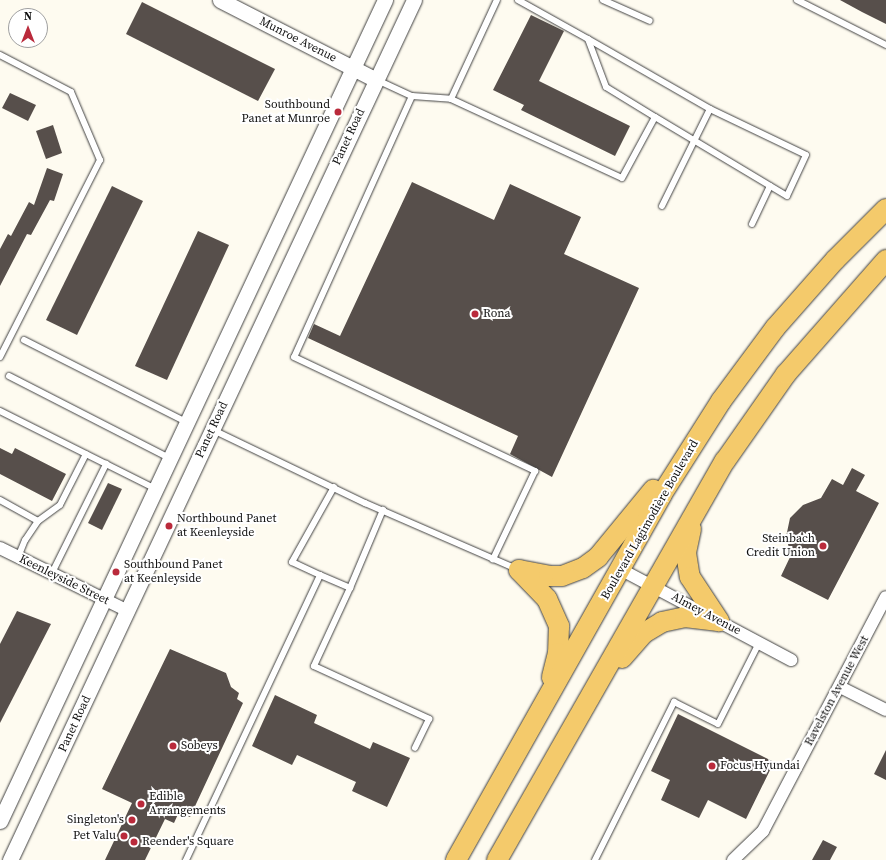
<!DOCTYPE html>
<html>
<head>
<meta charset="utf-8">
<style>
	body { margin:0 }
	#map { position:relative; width:886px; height:860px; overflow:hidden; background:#fefbf0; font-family:"Source Serif 4",serif }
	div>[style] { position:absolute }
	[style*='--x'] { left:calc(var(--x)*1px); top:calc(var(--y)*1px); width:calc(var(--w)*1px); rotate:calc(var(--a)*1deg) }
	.building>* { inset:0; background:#574f4b }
	.roads { filter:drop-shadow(0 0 1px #414141) drop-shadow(0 0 1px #414141) }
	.service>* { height:6px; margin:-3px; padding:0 3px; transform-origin:3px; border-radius:3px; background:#fff }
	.minor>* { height:12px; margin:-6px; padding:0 6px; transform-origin:6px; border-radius:6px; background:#fff }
	.tertiary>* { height:15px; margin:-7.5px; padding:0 7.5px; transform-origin:7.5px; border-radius:7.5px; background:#fff }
	.primary>* { height:20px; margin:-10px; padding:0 10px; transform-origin:10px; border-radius:10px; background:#f4ca6b }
	.dots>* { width:11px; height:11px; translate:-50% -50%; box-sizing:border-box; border:2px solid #fff; border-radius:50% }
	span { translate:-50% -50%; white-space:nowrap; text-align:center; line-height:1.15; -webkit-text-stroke:4px #fff; paint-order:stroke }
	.street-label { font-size:12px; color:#0e0e0e }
	.poi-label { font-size:12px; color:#0e0e0e }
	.right { translate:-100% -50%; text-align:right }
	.left { translate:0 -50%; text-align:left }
	.north { position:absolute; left:8px; top:8px; width:40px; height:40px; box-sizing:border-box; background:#fff; border:1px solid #9f9f9f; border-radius:50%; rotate:0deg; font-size:11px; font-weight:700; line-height:16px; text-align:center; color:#0e0e0e }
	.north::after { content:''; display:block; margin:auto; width:14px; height:18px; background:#ba2a3b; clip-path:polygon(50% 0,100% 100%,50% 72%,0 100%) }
</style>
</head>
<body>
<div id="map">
	<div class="building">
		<div style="clip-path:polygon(840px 0,886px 0,886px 24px,862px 12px)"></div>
		<div style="clip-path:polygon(142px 2px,275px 69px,258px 101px,126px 34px)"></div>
		<div style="clip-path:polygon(531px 15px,564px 31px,539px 81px,630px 126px,615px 156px,521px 110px,524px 105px,493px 90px)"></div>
		<div style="clip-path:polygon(10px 93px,36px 105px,28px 121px,2px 108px)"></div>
		<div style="clip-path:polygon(53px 125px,62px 153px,46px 159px,36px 131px)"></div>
		<div style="clip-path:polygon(47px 168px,63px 174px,54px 201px,50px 200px,31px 235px,27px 234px,0 286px,0 249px,8px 234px,11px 236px,29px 202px,34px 205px)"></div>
		<div style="clip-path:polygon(412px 182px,494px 220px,510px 184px,581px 217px,564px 254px,639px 288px,552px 477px,510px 454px,518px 436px,308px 338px,314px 324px,340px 336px)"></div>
		<div style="clip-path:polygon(112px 186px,143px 201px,77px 335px,46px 320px)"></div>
		<div style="clip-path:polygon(198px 231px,229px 245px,167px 380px,135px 366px)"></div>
		<div style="clip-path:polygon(0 448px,12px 454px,15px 448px,66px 474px,52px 501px,0 474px)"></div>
		<div style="clip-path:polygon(852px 468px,865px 475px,856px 491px,879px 503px,828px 600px,781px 576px,791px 555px,786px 537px,790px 518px,803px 505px,821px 498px,832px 479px,843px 485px)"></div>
		<div style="clip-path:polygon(108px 483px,122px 489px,102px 530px,88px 523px)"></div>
		<div style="clip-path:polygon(17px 611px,51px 624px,0 723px,0 644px)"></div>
		<div style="clip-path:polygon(170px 649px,226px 673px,231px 687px,239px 693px,237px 699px,243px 703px,190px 817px,179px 812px,174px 823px,165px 819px,145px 860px,105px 860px,132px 803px,102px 789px)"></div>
		<div style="clip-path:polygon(275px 695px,317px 715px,314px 723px,370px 749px,373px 742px,410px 758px,387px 807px,352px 791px,356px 782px,297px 755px,292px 765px,252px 746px)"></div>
		<div style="clip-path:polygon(678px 714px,774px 762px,746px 819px,708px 800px,699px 818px,661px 800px,670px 780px,651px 771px)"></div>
		<div style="clip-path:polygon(886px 750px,886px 780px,874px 774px)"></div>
		<div style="clip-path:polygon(823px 840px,837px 847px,830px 860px,812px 860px)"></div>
	</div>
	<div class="roads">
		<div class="service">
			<div style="--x:603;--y:0;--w:51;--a:24.1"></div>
			<div style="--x:797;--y:0;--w:100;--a:26.8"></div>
			<div style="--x:588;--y:39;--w:141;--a:29.8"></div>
			<div style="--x:710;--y:109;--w:106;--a:25.6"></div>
			<div style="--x:806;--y:155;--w:45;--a:114.9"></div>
			<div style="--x:787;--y:196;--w:154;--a:-149.1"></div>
			<div style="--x:0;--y:55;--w:80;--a:27.5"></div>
			<div style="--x:71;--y:92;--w:74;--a:66.9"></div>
			<div style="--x:100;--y:160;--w:221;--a:116.9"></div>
			<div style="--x:377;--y:80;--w:38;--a:25"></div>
			<div style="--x:412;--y:96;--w:286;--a:114.3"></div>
			<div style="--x:294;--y:357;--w:267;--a:25.3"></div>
			<div style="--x:535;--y:471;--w:98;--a:115.5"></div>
			<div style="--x:412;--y:96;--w:39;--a:4"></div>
			<div style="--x:451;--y:99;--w:109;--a:-65.1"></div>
			<div style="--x:451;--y:99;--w:188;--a:24.8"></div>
			<div style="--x:622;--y:178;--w:69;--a:-61.6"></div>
			<div style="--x:655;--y:117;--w:57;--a:-148.5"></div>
			<div style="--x:606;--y:87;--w:51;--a:-110.6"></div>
			<div style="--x:588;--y:39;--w:80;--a:-150.9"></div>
			<div style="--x:662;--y:206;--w:108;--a:-63.7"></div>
			<div style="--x:752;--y:224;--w:42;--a:-64.7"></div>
			<div style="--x:24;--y:340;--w:182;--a:26.8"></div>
			<div style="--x:9;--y:376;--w:180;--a:27.1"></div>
			<div style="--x:0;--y:411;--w:174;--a:26.6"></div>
			<div style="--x:213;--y:430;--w:169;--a:25.7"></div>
			<div style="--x:365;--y:503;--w:166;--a:23.5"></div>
			<div style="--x:334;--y:487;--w:86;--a:119.2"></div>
			<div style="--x:292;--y:562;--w:31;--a:25"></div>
			<div style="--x:320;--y:575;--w:33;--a:23"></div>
			<div style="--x:350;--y:588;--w:85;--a:-67.1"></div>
			<div style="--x:0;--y:500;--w:43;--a:28.9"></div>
			<div style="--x:38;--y:521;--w:23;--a:124"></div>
			<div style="--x:25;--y:540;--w:18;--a:112"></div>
			<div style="--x:38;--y:521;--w:27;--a:-36"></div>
			<div style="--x:60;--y:505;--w:57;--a:-63"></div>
			<div style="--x:52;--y:573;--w:122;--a:-63.6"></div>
			<div style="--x:350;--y:588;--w:86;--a:114.8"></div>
			<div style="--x:314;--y:666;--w:127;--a:24.7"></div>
			<div style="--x:429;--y:719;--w:32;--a:116"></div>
			<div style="--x:186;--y:860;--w:315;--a:-64.8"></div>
			<div style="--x:595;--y:860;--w:177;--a:-63.4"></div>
			<div style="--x:674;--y:702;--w:49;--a:26.6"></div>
			<div style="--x:718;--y:724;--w:91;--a:-63.2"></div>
		</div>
		<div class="minor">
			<div style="--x:0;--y:548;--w:143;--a:26.2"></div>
			<div style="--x:620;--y:569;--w:194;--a:28"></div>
			<div style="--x:840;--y:687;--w:51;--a:26.6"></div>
			<div style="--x:733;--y:860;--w:42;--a:-44"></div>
			<div style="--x:763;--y:831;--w:264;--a:-62.3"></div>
		</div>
		<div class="tertiary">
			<div style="--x:220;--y:0;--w:175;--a:27.1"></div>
			<div style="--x:0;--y:821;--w:907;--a:-64.88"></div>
			<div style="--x:10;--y:860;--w:950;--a:-64.84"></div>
		</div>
		<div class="primary">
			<div style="--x:691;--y:529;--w:25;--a:102"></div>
			<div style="--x:686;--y:553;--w:24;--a:81"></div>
			<div style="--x:690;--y:577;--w:53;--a:56.6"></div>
			<div style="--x:519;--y:570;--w:31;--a:11"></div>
			<div style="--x:549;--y:576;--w:13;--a:0"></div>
			<div style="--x:562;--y:576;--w:22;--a:-21"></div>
			<div style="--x:583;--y:568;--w:19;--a:-36"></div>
			<div style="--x:598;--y:557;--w:87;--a:-50.6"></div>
			<div style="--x:519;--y:570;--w:40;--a:46"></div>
			<div style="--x:547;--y:599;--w:30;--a:66"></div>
			<div style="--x:559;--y:626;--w:27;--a:92"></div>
			<div style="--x:558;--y:653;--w:25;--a:104"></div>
			<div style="--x:622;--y:658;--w:33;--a:-49"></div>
			<div style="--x:644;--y:633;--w:21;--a:-31"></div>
			<div style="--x:662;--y:622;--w:24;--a:-12"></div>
			<div style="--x:685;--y:617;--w:34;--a:7"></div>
			<div style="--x:456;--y:860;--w:420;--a:-60.6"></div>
			<div style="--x:662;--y:494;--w:110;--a:-57.6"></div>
			<div style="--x:721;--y:401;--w:91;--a:-53.5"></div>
			<div style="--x:775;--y:328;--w:91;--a:-48.6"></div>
			<div style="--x:835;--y:260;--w:72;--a:-45"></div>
			<div style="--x:497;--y:860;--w:460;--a:-60.3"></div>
			<div style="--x:725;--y:461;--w:106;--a:-55"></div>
			<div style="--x:786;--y:374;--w:152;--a:-48.7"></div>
		</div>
	</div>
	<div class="dots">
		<div style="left:338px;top:112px;background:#ba2a3b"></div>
		<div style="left:475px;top:314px;background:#ba2a3b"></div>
		<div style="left:169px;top:526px;background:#ba2a3b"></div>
		<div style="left:823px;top:546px;background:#ba2a3b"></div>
		<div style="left:116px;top:572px;background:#ba2a3b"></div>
		<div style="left:173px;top:746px;background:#ba2a3b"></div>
		<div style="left:712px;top:766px;background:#ba2a3b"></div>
		<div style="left:141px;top:804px;background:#ba2a3b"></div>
		<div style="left:132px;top:820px;background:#ba2a3b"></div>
		<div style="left:124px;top:836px;background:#ba2a3b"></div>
		<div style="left:134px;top:842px;background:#ba2a3b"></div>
	</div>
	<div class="street-label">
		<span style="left:298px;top:40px;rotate:27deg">Munroe Avenue</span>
		<span style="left:349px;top:137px;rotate:-65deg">Panet Road</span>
		<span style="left:212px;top:430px;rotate:-65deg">Panet Road</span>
		<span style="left:650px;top:520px;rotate:-60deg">Boulevard Lagimodière Boulevard</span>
		<span style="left:64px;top:580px;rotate:26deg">Keenleyside Street</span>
		<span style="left:706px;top:614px;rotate:28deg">Almey Avenue</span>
		<span style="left:837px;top:691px;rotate:-62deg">Ravelston Avenue West</span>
		<span style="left:75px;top:724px;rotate:-65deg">Panet Road</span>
	</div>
	<div class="poi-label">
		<span class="right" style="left:330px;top:112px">Southbound<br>Panet at Munroe</span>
		<span class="left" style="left:483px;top:314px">Rona</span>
		<span class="left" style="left:177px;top:526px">Northbound Panet<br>at Keenleyside</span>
		<span class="right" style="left:815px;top:546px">Steinbach<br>Credit Union</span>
		<span class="left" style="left:124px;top:572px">Southbound Panet<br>at Keenleyside</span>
		<span class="left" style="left:181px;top:746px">Sobeys</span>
		<span class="left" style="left:720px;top:766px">Focus Hyundai</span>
		<span class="left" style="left:149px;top:804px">Edible<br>Arrangements</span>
		<span class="right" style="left:124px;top:820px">Singleton's</span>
		<span class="right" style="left:116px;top:836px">Pet Valu</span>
		<span class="left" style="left:142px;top:842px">Reender's Square</span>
	</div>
	<div class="north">N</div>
</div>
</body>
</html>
